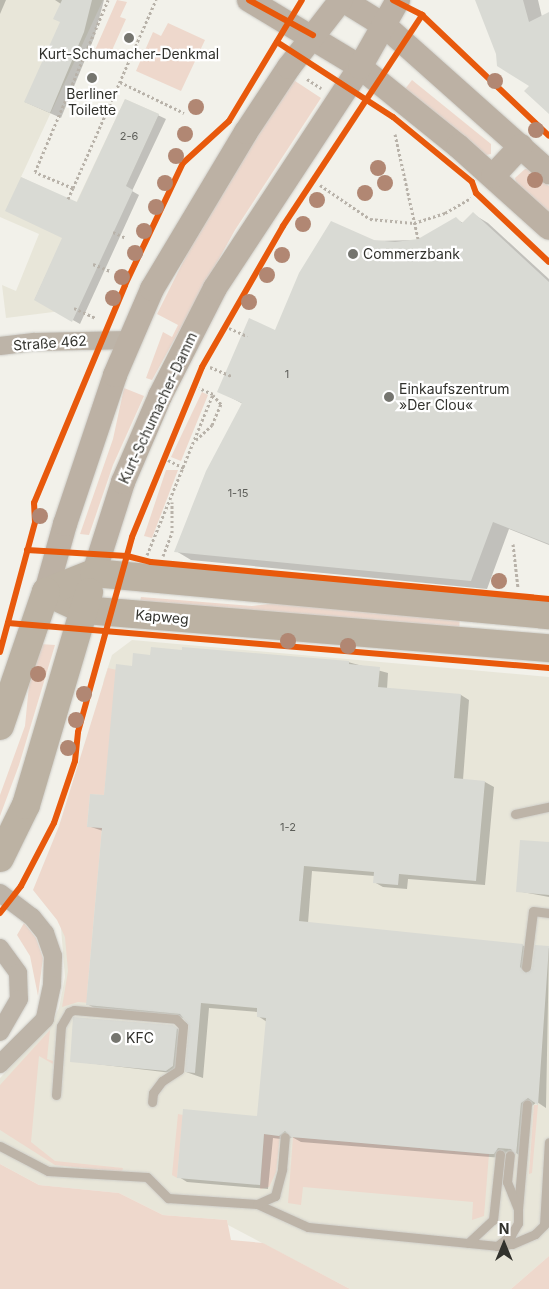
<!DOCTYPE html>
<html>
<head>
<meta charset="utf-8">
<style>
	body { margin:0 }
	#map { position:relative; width:549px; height:1289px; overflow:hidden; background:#f2f1ea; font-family:Inter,sans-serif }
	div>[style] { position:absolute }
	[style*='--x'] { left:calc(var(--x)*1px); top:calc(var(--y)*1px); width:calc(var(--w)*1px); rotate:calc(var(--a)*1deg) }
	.built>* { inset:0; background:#e8e6d9 }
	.green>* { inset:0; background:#eed8cc }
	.shadow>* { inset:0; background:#0003 }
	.building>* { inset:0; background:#d9dad4 }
	.path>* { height:3px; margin-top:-1.5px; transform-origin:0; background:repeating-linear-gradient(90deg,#b8b2a9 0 2.5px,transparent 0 5px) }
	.roads { filter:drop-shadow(0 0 1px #cfcec9) drop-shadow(0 0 1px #cfcec9) }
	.service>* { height:9px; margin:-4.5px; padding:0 4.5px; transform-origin:4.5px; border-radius:4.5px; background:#bdb4a8 }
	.minor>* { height:18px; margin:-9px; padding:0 9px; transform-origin:9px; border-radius:9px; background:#bdb4a8 }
	.secondary>* { height:24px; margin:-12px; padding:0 12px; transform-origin:12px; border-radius:12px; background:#bcb1a4 }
	.primary>* { height:28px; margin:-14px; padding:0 14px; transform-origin:14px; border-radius:14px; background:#bcb2a3 }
	.cycleway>* { height:6px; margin:-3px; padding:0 3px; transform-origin:3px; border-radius:3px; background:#e8590c }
	.trees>* { width:16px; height:16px; margin:-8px; border-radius:50%; background:#b18773 }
	.dots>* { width:14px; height:14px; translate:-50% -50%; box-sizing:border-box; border:2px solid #fff; border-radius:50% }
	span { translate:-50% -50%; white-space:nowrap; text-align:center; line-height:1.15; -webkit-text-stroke:4.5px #fff; paint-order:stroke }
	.number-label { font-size:11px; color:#5c5d58 }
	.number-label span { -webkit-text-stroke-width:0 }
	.poi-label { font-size:14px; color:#32322d }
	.left { translate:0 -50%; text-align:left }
	.street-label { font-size:14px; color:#32322d }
	.north { position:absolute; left:479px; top:1219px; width:50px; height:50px; -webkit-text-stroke:4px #fff; paint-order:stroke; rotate:0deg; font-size:14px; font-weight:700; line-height:20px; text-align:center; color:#32322d }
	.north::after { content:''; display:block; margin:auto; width:18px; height:22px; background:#32322d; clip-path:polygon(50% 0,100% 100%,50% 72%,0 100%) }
</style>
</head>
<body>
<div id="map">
	<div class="built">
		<div style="clip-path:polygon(0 0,103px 0,21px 177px,76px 203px,125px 99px,159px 114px,69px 310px,6px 318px,2px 285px,16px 291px,39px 234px,0 217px)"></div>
		<div style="clip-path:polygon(132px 640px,549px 677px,549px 1256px,511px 1289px,350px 1289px,228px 1225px,227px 1220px,163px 1215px,119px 1193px,39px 1185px,0 1164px,0 1078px,51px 1024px,59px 1008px,65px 977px,61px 928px,104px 679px,112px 655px)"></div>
	</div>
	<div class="green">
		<div style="clip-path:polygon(117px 0,127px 2px,120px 17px,126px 19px,109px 57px,95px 50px)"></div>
		<div style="clip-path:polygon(168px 23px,205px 40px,181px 91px,136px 71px,153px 32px,161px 36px)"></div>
		<div style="clip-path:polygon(292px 79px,321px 98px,235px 230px,152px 380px,146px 378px,163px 332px,172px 337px,178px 325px,157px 314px,202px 224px)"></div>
		<div style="clip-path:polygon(412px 80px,491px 144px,491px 154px,486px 155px,405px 89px)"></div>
		<div style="clip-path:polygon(525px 169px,531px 169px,549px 186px,549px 214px,516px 182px,515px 178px)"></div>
		<div style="clip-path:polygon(124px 388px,144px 396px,113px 465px,89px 535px,80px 534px,113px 439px)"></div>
		<div style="clip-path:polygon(202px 392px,208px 395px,181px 461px,171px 457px)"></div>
		<div style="clip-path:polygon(166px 470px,178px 470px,152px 538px,144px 536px)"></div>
		<div style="clip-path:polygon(141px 597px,252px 606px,286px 602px,460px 616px,459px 631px,139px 605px)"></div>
		<div style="clip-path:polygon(40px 644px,55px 645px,19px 765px,0 816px,0 795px,25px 726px,29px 685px)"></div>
		<div style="clip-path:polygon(108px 668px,117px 670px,104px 795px,90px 794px,87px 826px,102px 828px,87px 993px,193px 1003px,191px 1026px,187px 1026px,187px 1020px,178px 1011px,78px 1002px,62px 1007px,68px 971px,65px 937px,57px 920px,33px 890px,59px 826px)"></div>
		<div style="clip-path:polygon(24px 923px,36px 938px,43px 958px,38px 996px,30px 956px,17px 935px)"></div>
		<div style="clip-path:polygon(50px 1030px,47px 1059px,53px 1061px,53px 1064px,39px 1056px,31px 1142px,55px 1161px,123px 1168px,122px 1172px,55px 1165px,0 1130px,0 1085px)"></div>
		<div style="clip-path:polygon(534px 1105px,538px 1105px,532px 1173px,529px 1174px)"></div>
		<div style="clip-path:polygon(178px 1114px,183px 1115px,177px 1178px,172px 1175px)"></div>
		<div style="clip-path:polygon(264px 1134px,280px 1136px,276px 1172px,269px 1187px,260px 1189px)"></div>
		<div style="clip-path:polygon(293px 1137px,489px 1154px,484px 1216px,472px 1220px,473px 1202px,303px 1187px,301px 1205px,288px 1203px)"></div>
		<div style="clip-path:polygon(0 1164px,39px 1185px,119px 1193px,163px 1215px,227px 1220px,231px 1240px,263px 1243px,350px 1289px,0 1289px)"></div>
		<div style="clip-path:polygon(549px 1256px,549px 1289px,511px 1289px)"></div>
	</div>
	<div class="shadow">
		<div style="clip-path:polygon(0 0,6px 0,0 14px)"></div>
		<div style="clip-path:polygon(55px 0,104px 0,94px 38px,61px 118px,25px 102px,61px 23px,61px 4px)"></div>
		<div style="clip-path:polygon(477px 0,538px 0,542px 17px,549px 13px,549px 113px,531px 86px,497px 53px)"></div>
		<div style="clip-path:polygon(126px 100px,166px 119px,132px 191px,139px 195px,80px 324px,35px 299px)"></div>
		<div style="clip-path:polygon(473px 214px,488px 223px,549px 279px,549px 545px,509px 529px,487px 589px,191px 560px,176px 551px,243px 404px,219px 391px,276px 331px,374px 241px,418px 240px,456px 219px,463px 223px)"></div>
		<div style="clip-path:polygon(348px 662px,388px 673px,387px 689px,461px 695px,469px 700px,463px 780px,485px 782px,494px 787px,485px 885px,408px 879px,407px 889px,383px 887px,374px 882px,375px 876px,312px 871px,308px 923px,522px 945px,531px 950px,528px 973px,533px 969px,536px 946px,549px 948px,546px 1108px,537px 1102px,529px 1108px,525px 1159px,516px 1153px,507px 1152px,503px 1158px,301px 1142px,292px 1137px,288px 1140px,273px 1138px,268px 1189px,187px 1182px,179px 1177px,258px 1117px,267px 1022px,258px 1016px,258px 1012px,209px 1008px,203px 1078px,186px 1072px,190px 1026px,184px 1018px,96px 1009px,87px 1004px,103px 831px,88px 826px,106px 796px,133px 667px)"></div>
		<div style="clip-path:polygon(549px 843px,549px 897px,517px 891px)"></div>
		<div style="clip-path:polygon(173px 1026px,178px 1029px,178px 1069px,172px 1073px,71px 1061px)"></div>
	</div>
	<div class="building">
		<div style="clip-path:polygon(62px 0,92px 0,84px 32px,50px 113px,24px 102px,60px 22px,53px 19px)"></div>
		<div style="clip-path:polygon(475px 0,523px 0,529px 22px,549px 12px,549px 114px,524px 91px,529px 86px,497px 66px,496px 54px)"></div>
		<div style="clip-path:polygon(125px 99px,159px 114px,126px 186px,133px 190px,72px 322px,34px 300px,62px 238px,5px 211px,21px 177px,77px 202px)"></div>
		<div style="clip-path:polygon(473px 212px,549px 282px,549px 544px,493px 522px,471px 581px,174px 552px,206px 471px,242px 403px,217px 392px,249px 318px,275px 330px,299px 273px,331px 221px,374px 240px,395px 242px,418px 239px,456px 217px,462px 223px)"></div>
		<div style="clip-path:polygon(151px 647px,182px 650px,182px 647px,349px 661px,349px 664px,380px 667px,378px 687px,461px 694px,454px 778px,485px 781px,476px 881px,399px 874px,398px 885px,373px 883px,374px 872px,304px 866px,299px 921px,523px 944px,520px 967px,526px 973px,532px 968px,535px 945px,549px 946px,538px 1105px,528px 1098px,521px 1103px,516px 1156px,511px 1149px,498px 1148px,494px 1154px,489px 1154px,291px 1137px,285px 1131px,279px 1136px,264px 1134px,260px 1185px,177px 1178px,183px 1109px,257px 1116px,266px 1018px,257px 1017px,257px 1008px,201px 1003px,195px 1073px,185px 1072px,189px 1026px,180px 1014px,86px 1005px,102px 828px,87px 827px,90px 794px,104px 795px,116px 664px,132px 666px,133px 653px,150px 655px)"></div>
		<div style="clip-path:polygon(520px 840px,549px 842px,549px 895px,516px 892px)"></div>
		<div style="clip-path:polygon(73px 1017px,173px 1025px,177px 1028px,173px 1066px,166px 1071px,70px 1062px)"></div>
	</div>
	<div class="path">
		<div style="--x:307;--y:79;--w:17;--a:33"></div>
		<div style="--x:120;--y:82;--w:71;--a:25.8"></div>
		<div style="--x:395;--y:134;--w:107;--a:77.6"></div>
		<div style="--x:320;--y:185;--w:60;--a:34.2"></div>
		<div style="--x:370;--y:219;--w:44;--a:5.2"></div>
		<div style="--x:414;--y:223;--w:33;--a:-18"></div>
		<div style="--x:445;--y:213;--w:30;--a:-30"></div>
		<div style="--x:73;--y:188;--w:206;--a:-66.2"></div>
		<div style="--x:68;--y:199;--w:12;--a:-66"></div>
		<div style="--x:73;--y:188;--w:41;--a:-157.2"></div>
		<div style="--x:35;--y:172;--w:187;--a:-67"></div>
		<div style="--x:113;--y:232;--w:14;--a:25"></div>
		<div style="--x:93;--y:264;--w:18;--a:22"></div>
		<div style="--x:74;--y:308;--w:23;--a:25"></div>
		<div style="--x:229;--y:328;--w:20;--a:24"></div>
		<div style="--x:210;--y:367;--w:23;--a:23"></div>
		<div style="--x:196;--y:440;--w:22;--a:-43"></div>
		<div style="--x:212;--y:425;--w:23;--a:-67"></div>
		<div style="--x:221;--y:404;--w:12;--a:-132"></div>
		<div style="--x:168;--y:460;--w:18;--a:27"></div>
		<div style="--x:513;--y:544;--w:44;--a:83.5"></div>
		<div style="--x:147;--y:555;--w:174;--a:-67.7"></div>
		<div style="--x:213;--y:394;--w:15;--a:-157"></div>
		<div style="--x:163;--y:556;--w:25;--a:-69"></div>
		<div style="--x:172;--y:533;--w:31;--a:-90"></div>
	</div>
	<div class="roads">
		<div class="service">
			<div style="--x:515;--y:814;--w:35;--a:-12"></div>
			<div style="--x:526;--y:967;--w:56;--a:-82.9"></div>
			<div style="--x:533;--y:911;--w:16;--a:7"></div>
			<div style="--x:56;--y:1095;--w:69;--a:-85.9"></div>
			<div style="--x:61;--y:1026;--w:16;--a:-60"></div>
			<div style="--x:69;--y:1012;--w:5;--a:-22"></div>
			<div style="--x:74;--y:1010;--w:102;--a:5"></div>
			<div style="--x:176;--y:1019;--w:10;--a:45"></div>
			<div style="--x:183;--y:1026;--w:44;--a:95.2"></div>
			<div style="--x:179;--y:1070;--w:20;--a:147"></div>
			<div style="--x:162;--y:1081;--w:15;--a:127"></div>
			<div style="--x:153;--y:1093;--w:9;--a:96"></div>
			<div style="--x:0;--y:1146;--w:54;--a:27.5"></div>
			<div style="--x:48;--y:1171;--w:99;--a:3.5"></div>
			<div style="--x:147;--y:1177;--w:30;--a:45"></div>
			<div style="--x:168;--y:1198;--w:89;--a:3.9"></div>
			<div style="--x:257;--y:1204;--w:56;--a:24.3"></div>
			<div style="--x:308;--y:1227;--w:190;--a:5.7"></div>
			<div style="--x:497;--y:1246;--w:15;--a:-8"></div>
			<div style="--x:512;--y:1244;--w:25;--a:-23"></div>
			<div style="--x:535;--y:1234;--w:13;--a:-45"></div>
			<div style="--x:544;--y:1225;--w:83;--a:-86.6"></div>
			<div style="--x:257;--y:1204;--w:20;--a:-24"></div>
			<div style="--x:275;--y:1196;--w:28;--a:-75"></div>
			<div style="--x:282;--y:1169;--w:32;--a:-85"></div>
			<div style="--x:518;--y:1209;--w:105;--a:-85.1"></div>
			<div style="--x:468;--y:1243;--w:34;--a:-43"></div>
			<div style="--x:493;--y:1220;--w:66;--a:-83.9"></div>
			<div style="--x:497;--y:1246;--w:18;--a:-38"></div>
			<div style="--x:511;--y:1235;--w:14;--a:-60"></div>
			<div style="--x:518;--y:1223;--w:14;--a:-90"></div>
			<div style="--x:518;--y:1209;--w:29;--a:-112"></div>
			<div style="--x:507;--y:1182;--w:27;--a:-84"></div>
		</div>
		<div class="minor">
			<div style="--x:0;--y:346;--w:34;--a:-7"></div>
			<div style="--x:34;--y:342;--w:96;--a:-1.2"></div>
			<div style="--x:0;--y:893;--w:40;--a:37"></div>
			<div style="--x:32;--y:917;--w:21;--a:51"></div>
			<div style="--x:45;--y:933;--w:24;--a:71"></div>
			<div style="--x:53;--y:956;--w:29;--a:92"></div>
			<div style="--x:52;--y:985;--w:35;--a:102"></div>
			<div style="--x:45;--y:1019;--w:64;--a:135"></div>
			<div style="--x:0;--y:948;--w:31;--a:54"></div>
			<div style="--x:18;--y:973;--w:26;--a:88"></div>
			<div style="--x:19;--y:999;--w:38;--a:120"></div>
		</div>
		<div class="secondary">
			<div style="--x:249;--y:0;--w:130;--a:31.1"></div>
			<div style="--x:360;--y:67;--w:126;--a:38.9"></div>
			<div style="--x:458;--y:146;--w:122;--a:42"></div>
			<div style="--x:343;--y:0;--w:49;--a:31.8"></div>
			<div style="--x:385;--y:26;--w:220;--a:41.7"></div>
			<div style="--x:493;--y:176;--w:41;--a:-47"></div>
			<div style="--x:94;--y:573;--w:96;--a:-72.3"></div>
			<div style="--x:123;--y:482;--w:94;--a:-66.7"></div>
			<div style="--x:160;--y:396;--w:121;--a:-63"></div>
			<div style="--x:215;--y:288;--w:264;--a:-56.7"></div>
			<div style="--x:360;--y:67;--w:77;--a:-60.4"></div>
			<div style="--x:46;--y:592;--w:71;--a:-74.4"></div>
			<div style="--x:65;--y:524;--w:157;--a:-71.4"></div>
			<div style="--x:115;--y:375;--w:94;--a:-66.7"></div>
			<div style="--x:152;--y:289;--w:183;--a:-59.1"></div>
			<div style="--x:246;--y:132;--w:78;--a:-56.5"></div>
			<div style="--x:289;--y:67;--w:85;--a:-52.2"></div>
		</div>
		<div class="primary">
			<div style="--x:46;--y:592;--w:42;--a:25.3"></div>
			<div style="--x:84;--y:610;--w:467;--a:4.7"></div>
			<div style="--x:46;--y:592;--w:52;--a:-21.6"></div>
			<div style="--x:94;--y:573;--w:457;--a:5.3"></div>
			<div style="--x:0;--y:726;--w:142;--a:-71.1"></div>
			<div style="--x:0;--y:858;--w:59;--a:-63.9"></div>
			<div style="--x:26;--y:805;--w:222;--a:-73.5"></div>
		</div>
	</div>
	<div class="cycleway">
		<div style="--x:249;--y:0;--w:73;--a:28.7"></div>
		<div style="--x:393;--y:0;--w:33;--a:27"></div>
		<div style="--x:422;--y:15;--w:175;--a:43.6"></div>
		<div style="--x:277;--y:42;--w:138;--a:32.9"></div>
		<div style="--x:393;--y:117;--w:102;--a:39.4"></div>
		<div style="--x:472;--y:182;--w:12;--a:70"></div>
		<div style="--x:476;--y:193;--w:100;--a:43.4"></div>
		<div style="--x:27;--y:550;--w:100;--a:3.4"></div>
		<div style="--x:127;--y:556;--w:25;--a:14"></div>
		<div style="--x:151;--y:562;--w:400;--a:5.3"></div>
		<div style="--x:8;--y:623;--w:543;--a:4.75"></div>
		<div style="--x:0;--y:652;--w:135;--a:-74.9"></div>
		<div style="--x:35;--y:522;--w:19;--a:-93"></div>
		<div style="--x:34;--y:503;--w:236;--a:-67.3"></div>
		<div style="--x:125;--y:285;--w:135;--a:-64.6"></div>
		<div style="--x:183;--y:163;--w:62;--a:-42.4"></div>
		<div style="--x:229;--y:121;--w:141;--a:-58.9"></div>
		<div style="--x:0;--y:913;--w:34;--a:-52"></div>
		<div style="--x:21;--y:886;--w:71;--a:-62.4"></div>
		<div style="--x:54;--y:823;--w:65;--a:-71.3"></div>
		<div style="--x:75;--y:761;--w:29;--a:-84"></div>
		<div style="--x:78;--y:732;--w:202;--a:-74.5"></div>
		<div style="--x:132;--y:537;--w:184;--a:-67.6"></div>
		<div style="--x:202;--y:367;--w:163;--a:-60.1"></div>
		<div style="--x:283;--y:226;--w:253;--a:-56.6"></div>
	</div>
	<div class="trees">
		<div style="left:495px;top:81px"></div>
		<div style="left:196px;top:107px"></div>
		<div style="left:536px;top:130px"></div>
		<div style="left:185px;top:134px"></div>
		<div style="left:176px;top:156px"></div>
		<div style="left:378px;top:168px"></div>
		<div style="left:535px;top:180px"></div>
		<div style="left:165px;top:183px"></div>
		<div style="left:385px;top:183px"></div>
		<div style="left:365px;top:193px"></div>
		<div style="left:317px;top:200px"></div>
		<div style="left:156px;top:207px"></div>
		<div style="left:303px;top:224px"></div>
		<div style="left:144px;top:231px"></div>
		<div style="left:135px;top:253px"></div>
		<div style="left:282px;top:255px"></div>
		<div style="left:267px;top:275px"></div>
		<div style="left:122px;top:277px"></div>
		<div style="left:113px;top:298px"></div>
		<div style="left:249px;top:302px"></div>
		<div style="left:40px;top:516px"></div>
		<div style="left:499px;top:581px"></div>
		<div style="left:288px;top:641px"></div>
		<div style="left:348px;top:646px"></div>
		<div style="left:38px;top:674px"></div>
		<div style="left:84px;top:694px"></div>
		<div style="left:76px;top:720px"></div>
		<div style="left:68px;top:748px"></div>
	</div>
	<div class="dots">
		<div style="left:129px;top:38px;background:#75756f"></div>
		<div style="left:92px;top:78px;background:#75756f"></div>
		<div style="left:353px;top:254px;background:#75756f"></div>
		<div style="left:389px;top:397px;background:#75756f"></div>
		<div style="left:116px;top:1038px;background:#75756f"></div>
	</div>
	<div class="number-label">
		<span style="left:129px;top:136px">2-6</span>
		<span style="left:287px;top:374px">1</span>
		<span style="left:238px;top:493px">1-15</span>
		<span style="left:288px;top:827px">1-2</span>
	</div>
	<div class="poi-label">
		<span style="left:129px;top:54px">Kurt-Schumacher-Denkmal</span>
		<span style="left:92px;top:102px">Berliner<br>Toilette</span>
		<span class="left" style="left:363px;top:254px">Commerzbank</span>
		<span class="left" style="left:399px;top:397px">Einkaufszentrum<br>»Der Clou«</span>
		<span class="left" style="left:126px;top:1038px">KFC</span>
	</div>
	<div class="street-label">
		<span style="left:50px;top:343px;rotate:-4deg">Straße 462</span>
		<span style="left:158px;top:408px;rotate:-65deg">Kurt-Schumacher-Damm</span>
		<span style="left:162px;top:617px;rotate:5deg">Kapweg</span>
	</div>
	<div class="north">N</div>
</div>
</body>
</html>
